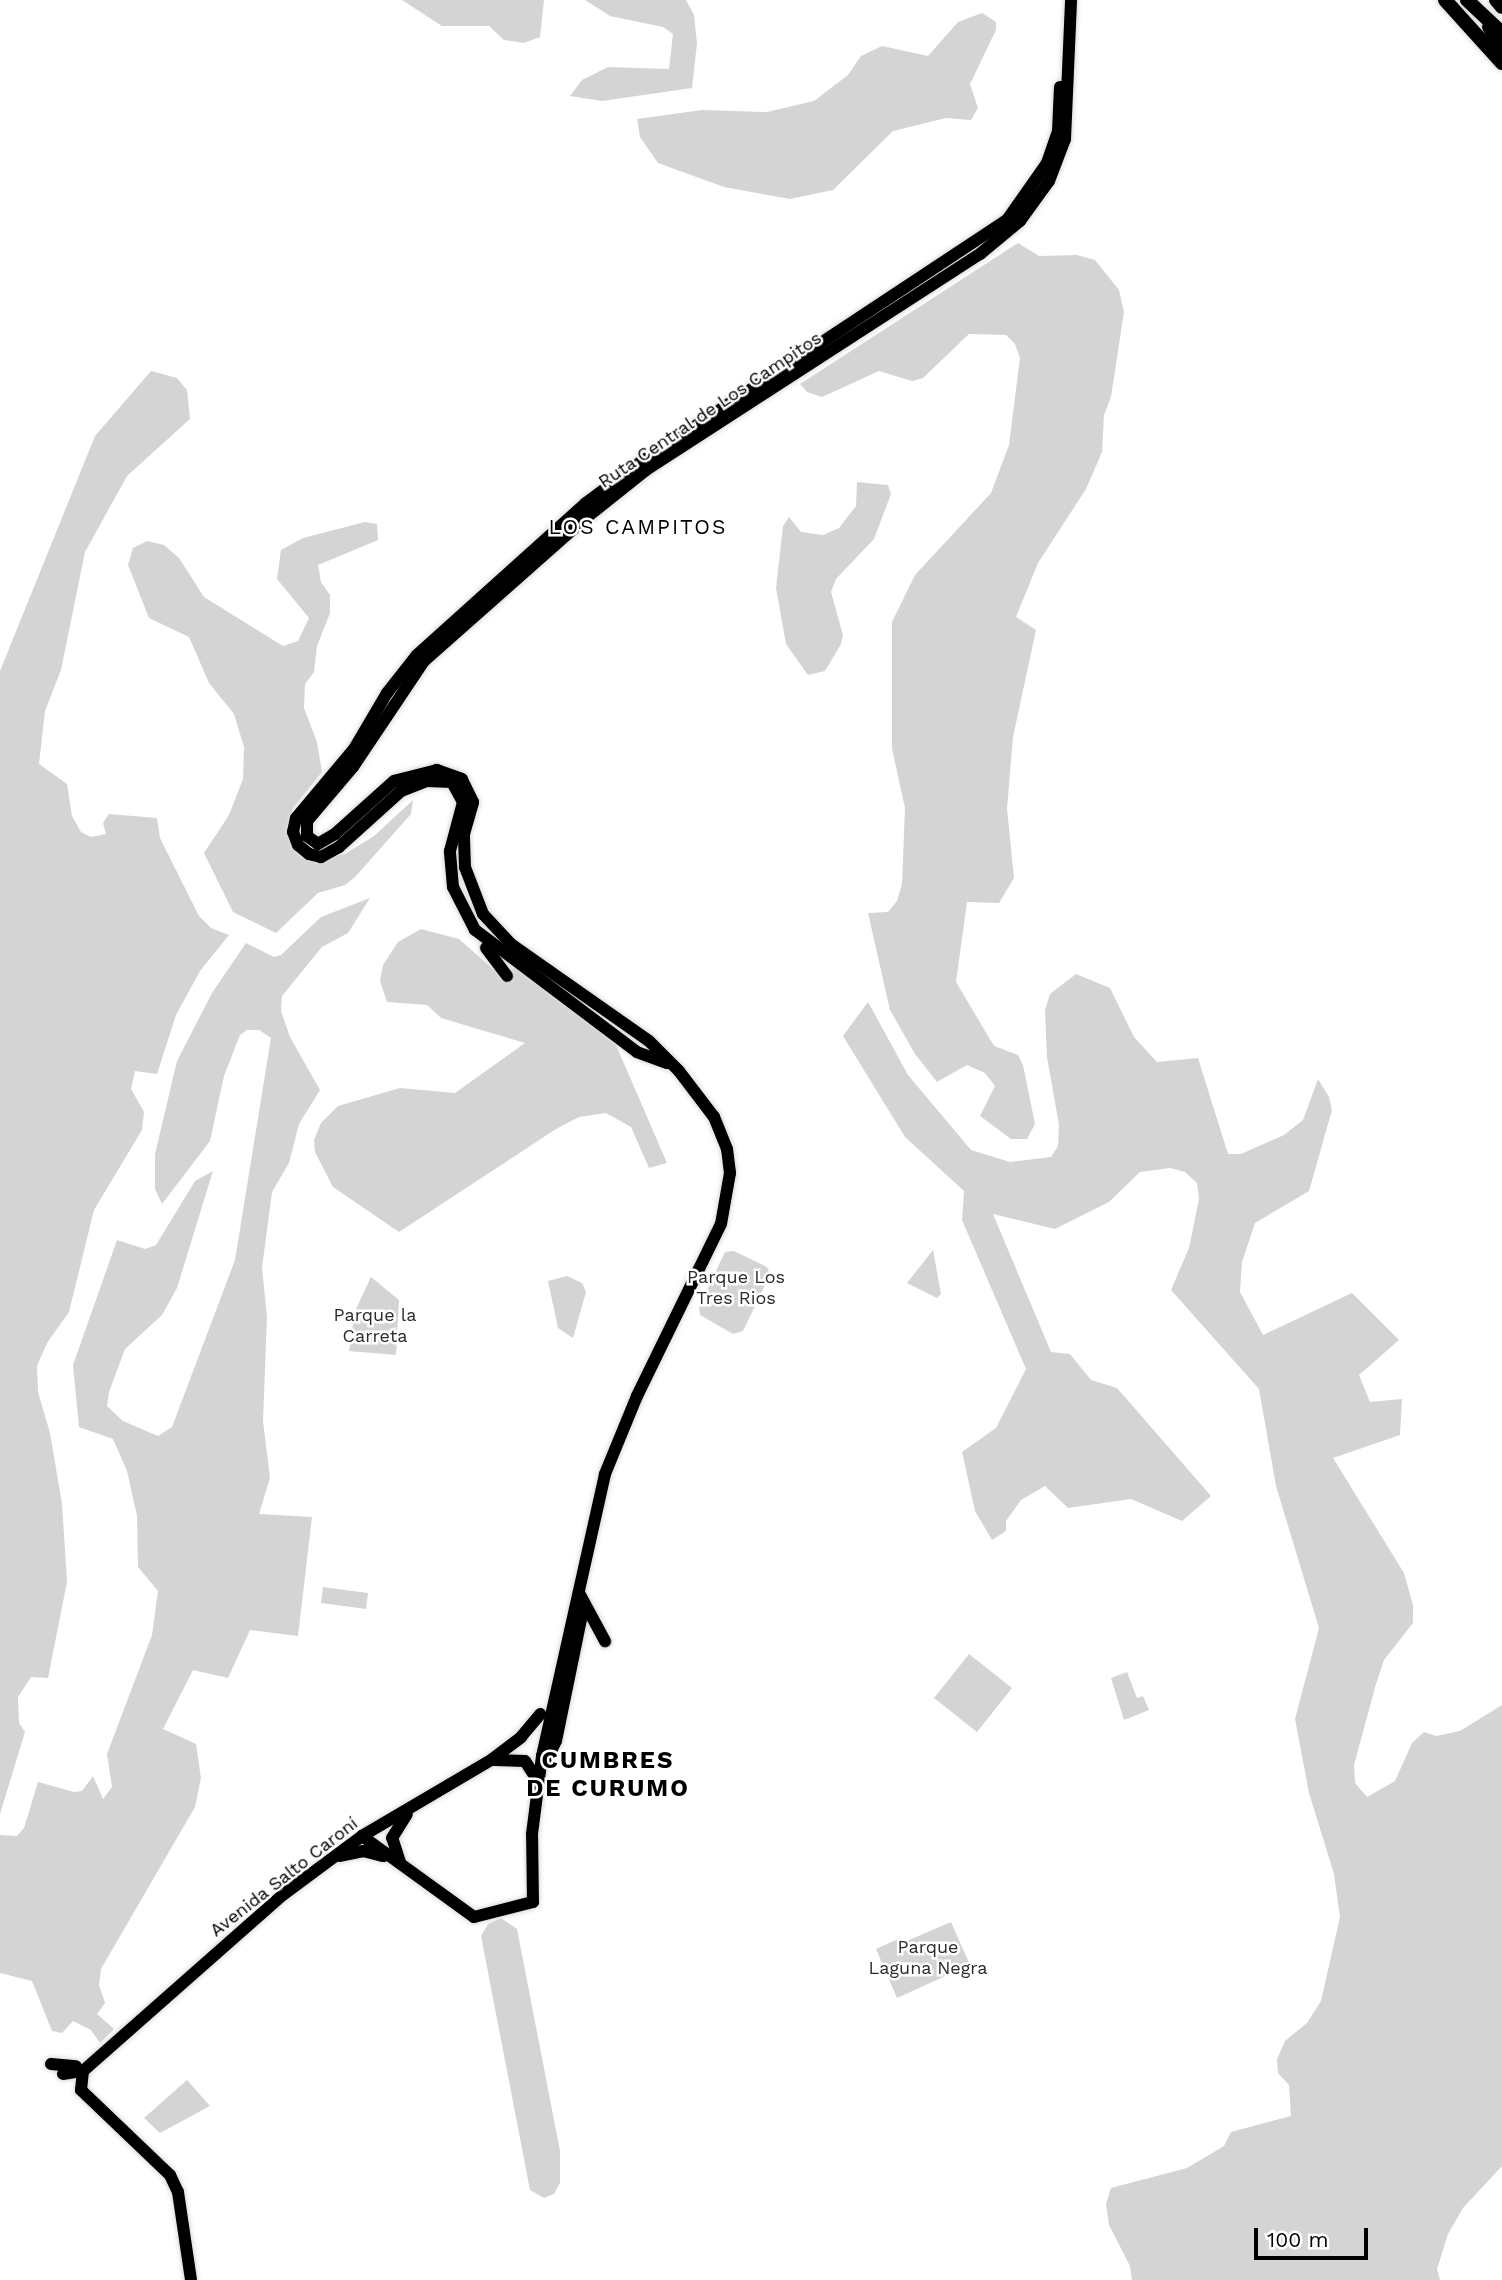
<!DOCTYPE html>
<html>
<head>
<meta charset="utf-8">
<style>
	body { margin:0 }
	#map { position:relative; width:1502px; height:2280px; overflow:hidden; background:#fff; font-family:"Work Sans",sans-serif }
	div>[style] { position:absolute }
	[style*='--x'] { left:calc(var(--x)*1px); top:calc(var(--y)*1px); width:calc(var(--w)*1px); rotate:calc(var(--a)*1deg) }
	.green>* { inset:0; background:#d4d4d4 }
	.roads { filter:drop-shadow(0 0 2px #dbdbdb) drop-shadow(0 0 2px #dbdbdb) }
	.major>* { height:12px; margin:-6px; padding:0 6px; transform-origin:6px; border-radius:6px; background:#000 }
	.highway>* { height:14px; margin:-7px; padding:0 7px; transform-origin:7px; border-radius:7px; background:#000 }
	span { translate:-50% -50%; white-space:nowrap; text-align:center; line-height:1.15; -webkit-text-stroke:5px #fff; paint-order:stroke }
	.street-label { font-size:18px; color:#000 }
	.park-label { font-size:18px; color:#2b2b2b }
	.quarter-label { font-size:21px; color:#000; letter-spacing:2px }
	.district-label { font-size:24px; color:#000; font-weight:700; letter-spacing:2px }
	.scale { position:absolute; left:1254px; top:2228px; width:114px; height:32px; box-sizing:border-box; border:4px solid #000; border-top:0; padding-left:9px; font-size:21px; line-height:24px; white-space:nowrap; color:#000; -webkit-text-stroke:5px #fff; paint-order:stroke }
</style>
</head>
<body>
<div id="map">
	<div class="green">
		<div style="clip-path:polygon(402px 0,544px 0,540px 37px,524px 43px,504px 40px,489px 26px,442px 26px)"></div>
		<div style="clip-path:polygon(585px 0,686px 0,694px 15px,697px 43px,692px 88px,602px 101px,570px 96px,582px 80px,608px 67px,669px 69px,673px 34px,663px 27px,610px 16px)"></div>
		<div style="clip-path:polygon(982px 13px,996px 22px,996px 30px,970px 84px,978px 108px,971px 120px,946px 118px,893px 131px,833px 190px,790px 199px,724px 187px,658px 163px,640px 137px,637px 119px,702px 110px,767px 112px,814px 101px,848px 75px,861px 56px,882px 46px,928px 56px,958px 22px)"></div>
		<div style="clip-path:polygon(1018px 243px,1039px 256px,1077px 255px,1095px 260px,1119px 290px,1124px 312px,1111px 397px,1104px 415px,1102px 452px,1086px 489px,1038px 563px,1016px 617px,1036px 630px,1013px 737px,1007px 809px,1014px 878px,999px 903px,967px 902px,956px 982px,994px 1046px,1018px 1055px,1023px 1065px,1035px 1124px,1027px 1139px,1011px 1139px,980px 1116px,995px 1086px,985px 1073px,967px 1065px,937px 1082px,915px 1054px,890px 1010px,868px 913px,888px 912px,897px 901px,902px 884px,905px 808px,892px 749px,892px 622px,915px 575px,991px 493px,1009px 445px,1020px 358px,1015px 344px,1006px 335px,969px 334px,923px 378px,912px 381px,879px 371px,822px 397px,807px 392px,800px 384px)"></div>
		<div style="clip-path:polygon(151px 371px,177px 378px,187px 390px,190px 419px,127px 476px,85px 552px,61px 670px,45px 711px,39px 764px,67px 784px,72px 816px,81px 832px,91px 837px,106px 834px,103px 823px,109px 814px,157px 818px,160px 838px,199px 916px,211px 928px,229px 935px,200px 971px,176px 1015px,157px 1074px,135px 1071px,131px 1089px,144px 1112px,142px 1130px,94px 1210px,69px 1312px,47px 1343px,37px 1366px,38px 1392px,50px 1433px,62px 1504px,67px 1582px,48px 1678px,31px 1677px,18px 1697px,19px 1723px,25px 1732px,0 1814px,0 671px,95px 436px)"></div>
		<div style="clip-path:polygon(857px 482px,888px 485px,891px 494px,874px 539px,836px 579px,831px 592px,843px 635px,841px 644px,825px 671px,808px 675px,786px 644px,776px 588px,783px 526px,789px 517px,801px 532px,823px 535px,839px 528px,856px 506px)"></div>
		<div style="clip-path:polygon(365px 522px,377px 524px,378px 540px,318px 565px,321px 582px,330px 595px,330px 613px,317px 646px,314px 672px,305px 684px,304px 708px,317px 742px,322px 772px,293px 808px,290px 821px,303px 847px,335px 856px,345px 854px,374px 836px,413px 800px,411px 814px,355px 877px,345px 885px,318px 893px,276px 933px,233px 912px,204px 853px,229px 815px,243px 779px,244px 747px,234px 714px,209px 683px,189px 637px,149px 618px,128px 565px,133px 548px,147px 541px,164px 545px,179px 558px,204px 597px,283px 646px,298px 641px,309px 618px,277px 579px,281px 550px,303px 538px)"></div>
		<div style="clip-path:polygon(370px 898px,348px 933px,322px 947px,282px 996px,281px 1011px,290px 1037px,320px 1090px,299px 1124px,289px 1163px,272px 1192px,262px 1268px,267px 1317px,263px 1421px,270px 1478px,259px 1514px,312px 1517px,298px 1636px,250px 1630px,228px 1678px,193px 1670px,163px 1729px,196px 1744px,201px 1778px,195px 1807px,101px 1969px,99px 1985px,105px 2003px,97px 2014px,114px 2029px,100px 2043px,91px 2030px,73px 2021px,62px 2033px,52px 2031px,32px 1981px,0 1973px,0 1835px,17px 1836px,24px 1828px,38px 1782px,74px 1792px,82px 1791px,93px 1776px,103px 1799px,112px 1787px,107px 1754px,152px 1635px,158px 1591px,138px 1567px,137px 1516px,127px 1471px,113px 1439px,79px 1427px,73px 1365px,117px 1240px,145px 1249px,156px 1245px,195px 1181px,213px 1171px,177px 1288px,162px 1315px,125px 1349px,109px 1392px,107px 1406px,123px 1421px,158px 1436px,172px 1427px,235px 1260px,271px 1038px,259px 1030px,247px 1030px,240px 1035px,224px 1076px,210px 1141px,162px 1204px,155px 1189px,155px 1154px,177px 1061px,212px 993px,246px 943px,274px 957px,281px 955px,321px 917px)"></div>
		<div style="clip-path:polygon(421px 929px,459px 939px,494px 970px,527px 967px,616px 1045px,667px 1163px,649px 1168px,631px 1127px,606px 1113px,579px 1117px,556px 1129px,399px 1232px,333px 1187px,315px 1152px,314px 1140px,321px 1123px,338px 1106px,400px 1088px,455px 1093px,525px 1043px,441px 1018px,427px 1005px,387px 1002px,380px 981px,383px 965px,398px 942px)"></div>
		<div style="clip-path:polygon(1076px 974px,1110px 988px,1134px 1037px,1157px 1062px,1198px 1058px,1228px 1154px,1241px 1154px,1284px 1135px,1303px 1120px,1318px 1079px,1329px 1097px,1332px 1110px,1309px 1191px,1255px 1223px,1242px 1262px,1240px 1292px,1263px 1335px,1352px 1293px,1399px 1340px,1359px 1375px,1370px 1402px,1402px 1399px,1400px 1435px,1333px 1458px,1404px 1573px,1413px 1605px,1413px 1623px,1384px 1660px,1376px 1684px,1354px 1765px,1355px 1783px,1367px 1797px,1395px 1781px,1412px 1743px,1424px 1732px,1436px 1736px,1460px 1731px,1502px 1705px,1502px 2166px,1463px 2208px,1448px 2234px,1437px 2269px,1440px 2280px,1132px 2280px,1130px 2266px,1109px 2225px,1106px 2204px,1111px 2188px,1187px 2168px,1224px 2146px,1231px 2132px,1291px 2116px,1289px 2085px,1278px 2073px,1277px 2059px,1285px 2041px,1307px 2023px,1321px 2001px,1340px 1917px,1334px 1874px,1309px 1793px,1295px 1719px,1319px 1628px,1276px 1486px,1259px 1389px,1171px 1290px,1189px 1248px,1199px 1199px,1197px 1183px,1185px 1172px,1170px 1168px,1140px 1172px,1109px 1202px,1055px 1229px,993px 1214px,1051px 1352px,1070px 1354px,1091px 1380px,1117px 1388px,1211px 1496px,1182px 1521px,1131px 1499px,1068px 1508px,1045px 1486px,1021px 1500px,1006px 1521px,1006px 1531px,992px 1540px,975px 1511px,962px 1452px,996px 1428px,1026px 1369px,962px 1220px,964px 1191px,905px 1137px,843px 1036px,868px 1002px,908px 1075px,971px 1150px,1010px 1162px,1051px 1157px,1058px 1146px,1059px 1125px,1047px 1057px,1045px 1010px,1050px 994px)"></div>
		<div style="clip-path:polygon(933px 1250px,941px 1294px,937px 1298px,907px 1283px)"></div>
		<div style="clip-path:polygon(734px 1251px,767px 1267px,770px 1275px,743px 1331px,733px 1334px,700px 1315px,699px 1307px,725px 1252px)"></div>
		<div style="clip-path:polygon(567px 1276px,582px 1283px,586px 1292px,573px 1338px,558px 1328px,548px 1281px)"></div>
		<div style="clip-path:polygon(371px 1277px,399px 1300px,396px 1355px,349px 1351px,355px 1311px)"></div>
		<div style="clip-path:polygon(323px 1587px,368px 1593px,366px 1609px,321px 1603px)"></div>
		<div style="clip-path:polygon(969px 1654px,1012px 1688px,977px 1732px,934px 1698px)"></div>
		<div style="clip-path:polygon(1127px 1672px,1137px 1698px,1143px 1696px,1149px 1710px,1124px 1720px,1111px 1678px)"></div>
		<div style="clip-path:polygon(501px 1918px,517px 1929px,560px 2151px,560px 2183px,554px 2194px,544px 2198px,530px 2190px,481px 1936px,488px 1924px)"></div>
		<div style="clip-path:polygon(951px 1922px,970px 1965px,897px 1998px,876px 1949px,900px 1938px,902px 1943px)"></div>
		<div style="clip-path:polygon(187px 2080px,210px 2106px,160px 2133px,144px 2118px)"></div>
	</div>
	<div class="roads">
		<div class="major">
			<div style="--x:486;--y:948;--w:35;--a:53"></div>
			<div style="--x:667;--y:1063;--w:32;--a:-160"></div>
			<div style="--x:637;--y:1052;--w:203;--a:-143"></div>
			<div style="--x:475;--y:930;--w:48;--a:-117.1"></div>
			<div style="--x:453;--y:887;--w:36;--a:-95"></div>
			<div style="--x:450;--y:851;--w:51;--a:-75.1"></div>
			<div style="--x:463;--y:802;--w:23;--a:-119"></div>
			<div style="--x:452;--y:782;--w:25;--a:-178"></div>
			<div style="--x:427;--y:781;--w:28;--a:159"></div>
			<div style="--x:401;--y:791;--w:84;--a:137.9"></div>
			<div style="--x:339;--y:847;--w:21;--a:151"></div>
			<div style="--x:321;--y:857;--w:12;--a:-166"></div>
			<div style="--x:309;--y:854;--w:14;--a:-141"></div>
			<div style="--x:298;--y:845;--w:14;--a:-111"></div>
			<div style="--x:293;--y:832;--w:14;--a:-78"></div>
			<div style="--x:296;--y:818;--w:90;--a:-50"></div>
			<div style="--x:354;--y:749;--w:65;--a:-59.5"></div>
			<div style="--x:387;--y:693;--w:48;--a:-51.7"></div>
			<div style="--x:417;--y:655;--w:227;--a:-42"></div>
			<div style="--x:586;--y:503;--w:69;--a:-36.7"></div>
			<div style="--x:641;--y:462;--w:439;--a:-33.5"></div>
			<div style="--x:1007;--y:220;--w:70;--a:-54.9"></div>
			<div style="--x:1047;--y:163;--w:34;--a:-71"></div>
			<div style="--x:1058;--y:131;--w:44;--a:-87.4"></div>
			<div style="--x:579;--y:1593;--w:55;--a:61.6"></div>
			<div style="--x:495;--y:1760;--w:30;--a:2"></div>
			<div style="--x:525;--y:1761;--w:24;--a:57"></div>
			<div style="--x:546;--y:1762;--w:23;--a:-65"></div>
			<div style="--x:556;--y:1741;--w:125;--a:-78.4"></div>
			<div style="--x:581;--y:1619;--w:9;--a:-117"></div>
			<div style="--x:362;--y:1836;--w:138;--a:35.9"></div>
			<div style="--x:474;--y:1917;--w:61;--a:-14.3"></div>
			<div style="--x:533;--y:1902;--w:68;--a:-90.8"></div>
			<div style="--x:532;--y:1834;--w:79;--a:-82.7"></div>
			<div style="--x:542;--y:1756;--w:289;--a:-77.4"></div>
			<div style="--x:605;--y:1474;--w:84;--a:-67.7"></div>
			<div style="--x:637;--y:1396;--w:191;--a:-64"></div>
			<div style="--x:721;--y:1224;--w:52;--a:-80"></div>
			<div style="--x:730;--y:1173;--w:24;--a:-97"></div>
			<div style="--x:727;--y:1149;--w:35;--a:-112"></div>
			<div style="--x:714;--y:1117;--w:58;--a:-127.3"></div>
			<div style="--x:679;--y:1071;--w:42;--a:-135"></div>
			<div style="--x:649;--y:1041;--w:169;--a:-144.9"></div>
			<div style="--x:511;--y:944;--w:41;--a:-133"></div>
			<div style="--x:483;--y:914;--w:50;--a:-111"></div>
			<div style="--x:465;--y:867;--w:33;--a:-92"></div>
			<div style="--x:464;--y:834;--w:33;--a:-74"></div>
			<div style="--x:473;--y:802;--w:25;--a:-116"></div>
			<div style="--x:462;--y:779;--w:27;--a:-160"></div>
			<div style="--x:437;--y:770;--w:44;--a:165.7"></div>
			<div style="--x:394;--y:781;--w:79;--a:138.1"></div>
			<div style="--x:335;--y:834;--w:20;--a:150"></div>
			<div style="--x:318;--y:844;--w:14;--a:-144"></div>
			<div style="--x:307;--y:836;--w:15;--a:-90"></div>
			<div style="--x:307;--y:821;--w:71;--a:-49.6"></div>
			<div style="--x:353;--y:767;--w:128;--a:-56.2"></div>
			<div style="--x:424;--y:661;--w:217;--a:-41.5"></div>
			<div style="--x:587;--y:517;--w:75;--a:-38.5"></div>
			<div style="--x:646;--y:470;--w:398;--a:-32.9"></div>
			<div style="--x:980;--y:254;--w:52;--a:-39.5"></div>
			<div style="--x:1020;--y:221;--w:49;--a:-54.1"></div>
			<div style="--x:1049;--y:181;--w:45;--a:-69.1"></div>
			<div style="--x:1065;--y:139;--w:139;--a:-87.5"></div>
			<div style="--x:340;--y:1856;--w:24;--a:-12"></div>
			<div style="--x:363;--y:1851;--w:21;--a:14"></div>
			<div style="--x:400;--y:1862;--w:25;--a:-108"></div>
			<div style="--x:392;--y:1838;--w:28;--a:-58"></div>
			<div style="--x:51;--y:2064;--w:25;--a:5"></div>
			<div style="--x:83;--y:2071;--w:19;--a:96"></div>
			<div style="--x:81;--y:2090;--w:123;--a:43.7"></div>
			<div style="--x:170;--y:2175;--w:19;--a:65"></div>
			<div style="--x:178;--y:2192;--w:89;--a:81.6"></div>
			<div style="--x:63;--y:2074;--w:20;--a:-9"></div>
			<div style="--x:83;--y:2071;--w:268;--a:-41.4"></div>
			<div style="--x:284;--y:1894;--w:97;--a:-36.6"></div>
			<div style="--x:362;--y:1836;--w:150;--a:-30.5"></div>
			<div style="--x:491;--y:1760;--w:38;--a:-37"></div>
			<div style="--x:521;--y:1737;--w:30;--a:-50"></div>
		</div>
		<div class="highway">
			<div style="--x:1445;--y:0;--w:85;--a:47.9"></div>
			<div style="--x:1467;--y:0;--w:48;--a:43.3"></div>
			<div style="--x:1496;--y:0;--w:9;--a:49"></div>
			<div style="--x:1489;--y:27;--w:23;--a:56"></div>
		</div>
	</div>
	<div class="street-label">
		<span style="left:710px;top:410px;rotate:-34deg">Ruta Central de Los Campitos</span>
		<span style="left:284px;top:1877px;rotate:-38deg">Avenida Salto Caroní</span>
	</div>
	<div class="park-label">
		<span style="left:736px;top:1288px">Parque Los<br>Tres Rios</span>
		<span style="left:375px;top:1326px">Parque la<br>Carreta</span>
		<span style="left:928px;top:1958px">Parque<br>Laguna Negra</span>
	</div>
	<div class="quarter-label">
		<span style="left:638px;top:527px">LOS CAMPITOS</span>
	</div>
	<div class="district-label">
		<span style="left:608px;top:1775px">CUMBRES<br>DE CURUMO</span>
	</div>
	<div class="scale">100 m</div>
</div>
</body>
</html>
